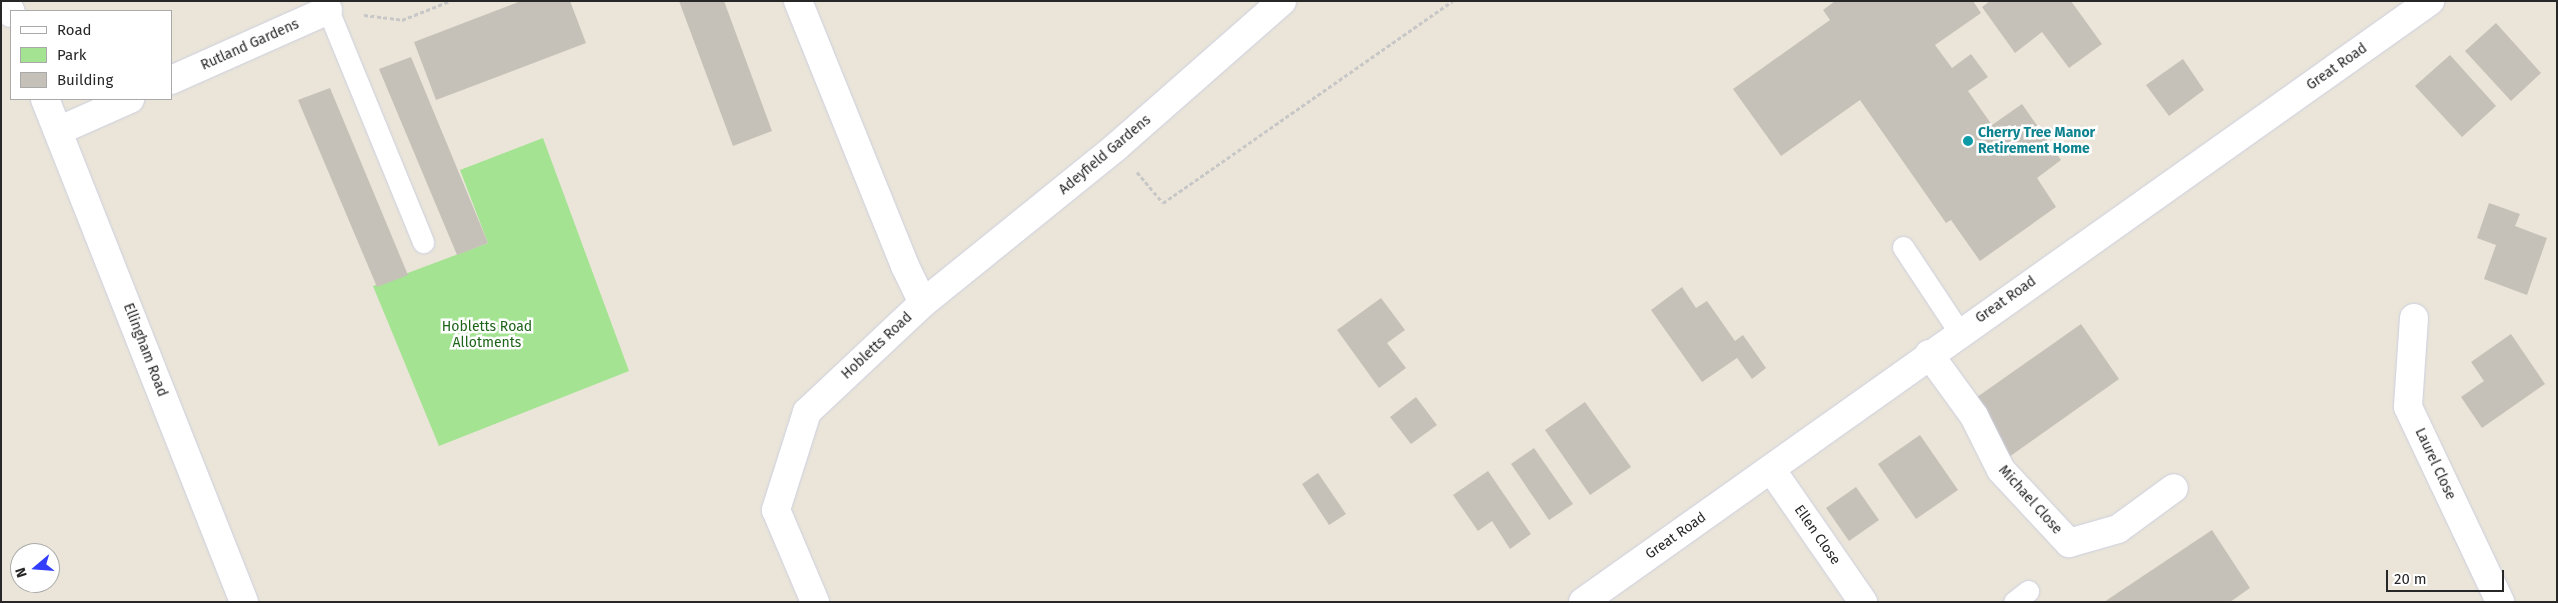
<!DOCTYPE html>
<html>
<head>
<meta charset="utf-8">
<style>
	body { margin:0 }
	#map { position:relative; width:2558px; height:603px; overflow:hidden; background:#eae5d8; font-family:"Fira Sans",sans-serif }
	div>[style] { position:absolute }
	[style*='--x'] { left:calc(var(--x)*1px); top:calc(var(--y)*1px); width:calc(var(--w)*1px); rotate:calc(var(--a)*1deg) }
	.green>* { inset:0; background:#a3e392 }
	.building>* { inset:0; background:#c5c1b8 }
	.path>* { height:3px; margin-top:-1.5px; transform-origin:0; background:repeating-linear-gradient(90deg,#c7c7c7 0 4px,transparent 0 6.5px) }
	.roads { filter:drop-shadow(0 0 1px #cdcee1) drop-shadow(0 0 1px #cdcee1) }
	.service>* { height:21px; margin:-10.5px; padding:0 10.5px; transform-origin:10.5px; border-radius:10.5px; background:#fff }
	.minor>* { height:28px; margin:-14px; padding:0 14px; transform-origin:14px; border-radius:14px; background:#fff }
	.tertiary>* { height:28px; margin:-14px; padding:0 14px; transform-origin:14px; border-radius:14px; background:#fff }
	.dots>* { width:14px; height:14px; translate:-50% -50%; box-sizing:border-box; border:2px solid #fff; border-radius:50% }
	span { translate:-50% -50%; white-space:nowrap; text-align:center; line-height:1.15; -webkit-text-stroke:5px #fff; paint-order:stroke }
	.street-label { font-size:14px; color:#272727 }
	.culture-label { font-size:14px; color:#0d838f; font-weight:700 }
	.left { translate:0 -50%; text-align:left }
	.park-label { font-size:14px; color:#1d6418 }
	.frame { position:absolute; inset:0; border:2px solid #272727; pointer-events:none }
	.legend { position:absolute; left:10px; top:10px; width:162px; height:90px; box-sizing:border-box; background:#fff; border:1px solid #a9a9a9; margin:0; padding:6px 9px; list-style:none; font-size:15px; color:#272727 }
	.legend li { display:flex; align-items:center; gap:10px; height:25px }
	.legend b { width:25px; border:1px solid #a9a9a9 }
	.north { position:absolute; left:10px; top:543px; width:50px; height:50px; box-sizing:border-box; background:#fff; border:1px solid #a9a9a9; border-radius:50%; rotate:252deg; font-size:14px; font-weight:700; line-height:20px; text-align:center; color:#272727 }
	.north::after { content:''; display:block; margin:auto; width:18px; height:22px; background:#333efc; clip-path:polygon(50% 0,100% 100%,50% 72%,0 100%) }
	.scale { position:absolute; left:2386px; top:570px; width:118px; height:22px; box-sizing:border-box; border:2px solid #272727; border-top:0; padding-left:6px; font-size:15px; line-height:18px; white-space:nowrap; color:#272727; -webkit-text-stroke:4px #fff; paint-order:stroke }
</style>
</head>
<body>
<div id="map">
	<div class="green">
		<div style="clip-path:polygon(543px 138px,629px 371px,439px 446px,373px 286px,488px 243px,460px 170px)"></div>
	</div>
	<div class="building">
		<div style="clip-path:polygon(521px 1px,570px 1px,586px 43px,436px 100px,414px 42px)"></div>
		<div style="clip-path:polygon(679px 1px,724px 1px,772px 131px,733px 146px)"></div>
		<div style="clip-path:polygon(1835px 1px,1973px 1px,1981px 13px,1935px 45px,1952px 68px,1971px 54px,1988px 77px,1968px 91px,1992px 125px,2022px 104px,2061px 160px,2037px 178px,2056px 207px,1980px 261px,1951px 220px,1946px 223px,1860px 100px,1781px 156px,1733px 89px,1830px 20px,1823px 10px)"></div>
		<div style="clip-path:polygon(1990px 1px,2071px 1px,2102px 44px,2069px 68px,2042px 32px,2015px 53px,1982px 7px)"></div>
		<div style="clip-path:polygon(2496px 23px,2541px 73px,2511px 101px,2465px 51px)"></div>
		<div style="clip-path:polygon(2450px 55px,2496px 106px,2462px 137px,2415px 86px)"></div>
		<div style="clip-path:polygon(411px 57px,488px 243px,457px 255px,379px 69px)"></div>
		<div style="clip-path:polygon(2183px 59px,2204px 90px,2169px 116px,2146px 85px)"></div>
		<div style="clip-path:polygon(330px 88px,408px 275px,377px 287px,298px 100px)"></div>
		<div style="clip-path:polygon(2489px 203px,2520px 214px,2515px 226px,2547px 238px,2527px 295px,2484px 279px,2496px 245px,2477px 238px)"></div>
		<div style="clip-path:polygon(1682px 287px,1696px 308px,1707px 301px,1735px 341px,1743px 335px,1766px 368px,1752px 379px,1737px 358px,1702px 382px,1651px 310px)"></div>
		<div style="clip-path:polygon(1381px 298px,1405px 330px,1387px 343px,1406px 368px,1379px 388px,1337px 330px)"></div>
		<div style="clip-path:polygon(2081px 324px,2119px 379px,2009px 457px,1970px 402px)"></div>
		<div style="clip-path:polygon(2511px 334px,2545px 384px,2482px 428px,2461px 397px,2484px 381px,2471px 362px)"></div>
		<div style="clip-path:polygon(1416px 397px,1437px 425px,1411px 444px,1390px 417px)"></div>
		<div style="clip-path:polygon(1585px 402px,1631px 467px,1590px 495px,1545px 430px)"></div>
		<div style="clip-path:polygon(1920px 435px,1958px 490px,1916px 519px,1878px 464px)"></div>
		<div style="clip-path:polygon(1534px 448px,1573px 504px,1549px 520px,1511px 464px)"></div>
		<div style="clip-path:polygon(1488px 471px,1531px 534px,1510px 549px,1492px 521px,1478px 531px,1453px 495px)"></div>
		<div style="clip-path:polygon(1318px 473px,1346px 514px,1329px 525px,1302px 484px)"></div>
		<div style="clip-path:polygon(1856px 487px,1879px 520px,1849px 541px,1826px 508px)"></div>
		<div style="clip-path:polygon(2212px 530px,2250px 588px,2230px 602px,2104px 602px)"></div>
	</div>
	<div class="path">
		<div style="--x:364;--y:15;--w:38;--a:7"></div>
		<div style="--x:402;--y:20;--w:52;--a:-21.6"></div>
		<div style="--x:1137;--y:172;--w:40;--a:50"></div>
		<div style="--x:1163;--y:203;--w:353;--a:-34.9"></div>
	</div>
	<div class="roads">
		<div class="service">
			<div style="--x:328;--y:10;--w:251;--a:67.7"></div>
			<div style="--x:1903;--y:247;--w:103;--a:56.5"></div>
			<div style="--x:2014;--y:602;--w:18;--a:-38"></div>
		</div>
		<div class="minor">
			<div style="--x:6;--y:1;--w:13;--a:67"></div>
			<div style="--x:798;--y:1;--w:286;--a:68"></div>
			<div style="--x:905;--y:266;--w:41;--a:64.1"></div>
			<div style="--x:923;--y:303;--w:159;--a:136.8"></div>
			<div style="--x:807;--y:412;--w:103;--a:107.6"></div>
			<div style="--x:776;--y:510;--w:100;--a:67"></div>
			<div style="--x:171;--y:80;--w:172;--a:-24"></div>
			<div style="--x:45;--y:99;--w:541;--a:68.41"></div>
			<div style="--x:58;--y:131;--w:79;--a:-24"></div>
			<div style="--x:923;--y:303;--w:248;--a:-38.9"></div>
			<div style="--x:1116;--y:147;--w:221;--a:-41.3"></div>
			<div style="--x:2414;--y:318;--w:89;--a:93.9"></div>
			<div style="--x:2408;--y:407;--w:216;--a:64.7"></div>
			<div style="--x:1929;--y:354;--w:77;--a:54"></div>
			<div style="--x:1974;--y:416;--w:60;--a:63.4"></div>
			<div style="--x:2001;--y:470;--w:100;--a:47"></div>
			<div style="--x:2069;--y:543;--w:51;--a:-15.9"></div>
			<div style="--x:2118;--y:529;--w:69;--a:-36.2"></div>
			<div style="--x:1771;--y:469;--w:162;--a:55.3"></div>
		</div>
		<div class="tertiary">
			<div style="--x:1583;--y:602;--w:1039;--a:-35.36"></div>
		</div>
	</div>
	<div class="dots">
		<div style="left:1968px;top:141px;background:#0f9aa8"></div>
	</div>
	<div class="street-label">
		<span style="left:250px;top:45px;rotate:-24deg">Rutland Gardens</span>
		<span style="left:2337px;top:67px;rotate:-35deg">Great Road</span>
		<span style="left:1105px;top:155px;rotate:-40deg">Adeyfield Gardens</span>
		<span style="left:2006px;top:300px;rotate:-35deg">Great Road</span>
		<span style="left:877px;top:346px;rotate:-43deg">Hobletts Road</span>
		<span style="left:145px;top:350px;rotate:69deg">Ellingham Road</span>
		<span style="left:2435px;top:464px;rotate:65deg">Laurel Close</span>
		<span style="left:2030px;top:500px;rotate:48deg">Michael Close</span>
		<span style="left:1817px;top:535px;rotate:55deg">Ellen Close</span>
		<span style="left:1676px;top:536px;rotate:-35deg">Great Road</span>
	</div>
	<div class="culture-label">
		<span class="left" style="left:1978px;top:141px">Cherry Tree Manor<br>Retirement Home</span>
	</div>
	<div class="park-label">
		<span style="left:487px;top:335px">Hobletts Road<br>Allotments</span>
	</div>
	<div class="frame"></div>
	<ul class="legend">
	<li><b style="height:6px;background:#fff"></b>Road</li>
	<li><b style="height:14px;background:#a3e392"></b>Park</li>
	<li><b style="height:14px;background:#c5c1b8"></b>Building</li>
	</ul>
	<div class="north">N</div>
	<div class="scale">20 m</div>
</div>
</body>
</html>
